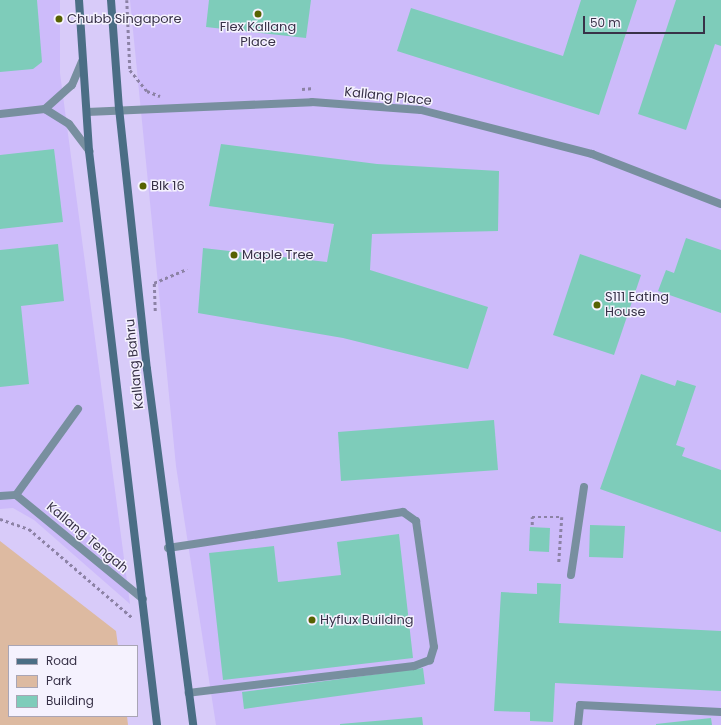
<!DOCTYPE html>
<html>
<head>
<meta charset="utf-8">
<style>
	body { margin:0 }
	#map { position:relative; width:721px; height:725px; overflow:hidden; background:#d8cbf9; font-family:Poppins,sans-serif }
	div>[style] { position:absolute }
	[style*='--x'] { left:calc(var(--x)*1px); top:calc(var(--y)*1px); width:calc(var(--w)*1px); rotate:calc(var(--a)*1deg) }
	.built>* { inset:0; background:#cdbbfa }
	.green>* { inset:0; background:#ddbaa1 }
	.building>* { inset:0; background:#7eccba }
	.path>* { height:2.5px; margin-top:-1.25px; transform-origin:0; background:repeating-linear-gradient(90deg,#8c82a5 0 3px,transparent 0 6px) }
	.lane>* { height:8px; margin:-4px; padding:0 4px; transform-origin:4px; border-radius:4px; background:#788f9f }
	.street>* { height:8px; margin:-4px; padding:0 4px; transform-origin:4px; border-radius:4px; background:#788f9f }
	.secondary>* { height:8px; margin:-4px; padding:0 4px; transform-origin:4px; border-radius:4px; background:#4b6e85 }
	.dots>* { width:11px; height:11px; translate:-50% -50%; box-sizing:border-box; border:2px solid #f5f2fe; border-radius:50% }
	span { translate:-50% -50%; white-space:nowrap; text-align:center; line-height:1.15; -webkit-text-stroke:3px #f5f2fe; paint-order:stroke }
	.poi-label { font-size:13px; color:#383248 }
	.left { translate:0 -50%; text-align:left }
	.street-label { font-size:13px; color:#383248 }
	.legend { position:absolute; left:8px; top:645px; width:130px; height:72px; box-sizing:border-box; background:#f5f2fe; border:1px solid #a9a5b5; margin:0; padding:5px 7px; list-style:none; font-size:12px; color:#383248 }
	.legend li { display:flex; align-items:center; gap:8px; height:20px }
	.legend b { width:20px; border:1px solid #a9a5b5 }
	.scale { position:absolute; left:583px; top:16px; width:122px; height:18px; box-sizing:border-box; border:2px solid #383248; border-top:0; padding-left:5px; font-size:12px; line-height:14px; white-space:nowrap; color:#383248; -webkit-text-stroke:3px #f5f2fe; paint-order:stroke }
</style>
</head>
<body>
<div id="map">
	<div class="built">
		<div style="clip-path:polygon(0 0,60px 0,60px 73px,130px 604px,34px 520px,13px 508px,0 509px)"></div>
		<div style="clip-path:polygon(721px 0,721px 725px,216px 725px,176px 466px,130px 0)"></div>
	</div>
	<div class="green">
		<div style="clip-path:polygon(0 541px,116px 631px,118px 646px,9px 646px,9px 716px,127px 716px,128px 725px,0 725px)"></div>
	</div>
	<div class="building">
		<div style="clip-path:polygon(0 0,37px 0,42px 62px,33px 69px,0 72px)"></div>
		<div style="clip-path:polygon(209px 0,311px 0,306px 38px,206px 27px)"></div>
		<div style="clip-path:polygon(581px 0,637px 0,599px 115px,397px 51px,411px 8px,563px 56px)"></div>
		<div style="clip-path:polygon(676px 0,721px 0,721px 46px,715px 44px,686px 130px,638px 114px)"></div>
		<div style="clip-path:polygon(221px 144px,377px 164px,499px 171px,498px 231px,372px 234px,370px 270px,488px 307px,468px 369px,343px 338px,198px 313px,203px 248px,327px 262px,334px 224px,209px 206px)"></div>
		<div style="clip-path:polygon(54px 149px,63px 222px,0 229px,0 155px)"></div>
		<div style="clip-path:polygon(686px 238px,721px 250px,721px 313px,658px 291px,666px 270px,674px 273px)"></div>
		<div style="clip-path:polygon(58px 244px,64px 301px,21px 306px,29px 384px,0 387px,0 250px)"></div>
		<div style="clip-path:polygon(580px 254px,641px 275px,614px 355px,553px 335px)"></div>
		<div style="clip-path:polygon(641px 374px,675px 386px,677px 380px,696px 386px,676px 445px,685px 448px,682px 456px,721px 470px,721px 532px,600px 489px)"></div>
		<div style="clip-path:polygon(494px 420px,498px 470px,341px 481px,338px 432px)"></div>
		<div style="clip-path:polygon(590px 525px,625px 526px,623px 558px,589px 557px)"></div>
		<div style="clip-path:polygon(530px 527px,550px 528px,549px 552px,529px 551px)"></div>
		<div style="clip-path:polygon(399px 534px,413px 658px,223px 680px,209px 553px,274px 546px,278px 582px,341px 575px,337px 542px)"></div>
		<div style="clip-path:polygon(537px 583px,561px 584px,559px 623px,721px 631px,721px 691px,555px 683px,553px 722px,530px 721px,530px 712px,494px 711px,501px 592px,537px 594px)"></div>
		<div style="clip-path:polygon(423px 668px,425px 684px,244px 709px,242px 692px)"></div>
		<div style="clip-path:polygon(422px 717px,423px 725px,340px 725px,340px 724px)"></div>
		<div style="clip-path:polygon(711px 718px,712px 725px,656px 725px,656px 724px)"></div>
	</div>
	<div class="path">
		<div style="--x:127;--y:0;--w:70;--a:87.5"></div>
		<div style="--x:130;--y:70;--w:27;--a:51"></div>
		<div style="--x:147;--y:91;--w:14;--a:21"></div>
		<div style="--x:302;--y:89;--w:12;--a:-5"></div>
		<div style="--x:155;--y:311;--w:28;--a:-92"></div>
		<div style="--x:154;--y:283;--w:36;--a:-23"></div>
		<div style="--x:0;--y:519;--w:31;--a:19"></div>
		<div style="--x:29;--y:529;--w:137;--a:40.6"></div>
		<div style="--x:532;--y:525;--w:8;--a:-90"></div>
		<div style="--x:532;--y:517;--w:30;--a:0"></div>
		<div style="--x:562;--y:517;--w:45;--a:93.8"></div>
	</div>
	<div class="lane">
		<div style="--x:16;--y:495;--w:164;--a:39.3"></div>
		<div style="--x:16;--y:495;--w:106;--a:-54.2"></div>
		<div style="--x:0;--y:496;--w:16;--a:-4"></div>
		<div style="--x:168;--y:548;--w:238;--a:-8.7"></div>
		<div style="--x:403;--y:512;--w:16;--a:35"></div>
		<div style="--x:416;--y:521;--w:127;--a:81.9"></div>
		<div style="--x:434;--y:647;--w:14;--a:107"></div>
		<div style="--x:430;--y:660;--w:17;--a:159"></div>
		<div style="--x:414;--y:666;--w:227;--a:173.2"></div>
		<div style="--x:571;--y:575;--w:89;--a:-81.6"></div>
		<div style="--x:578;--y:725;--w:20;--a:-84"></div>
		<div style="--x:580;--y:705;--w:141;--a:2.8"></div>
	</div>
	<div class="street">
		<div style="--x:45;--y:109;--w:28;--a:32"></div>
		<div style="--x:69;--y:124;--w:34;--a:53"></div>
		<div style="--x:87;--y:112;--w:225;--a:-2.5"></div>
		<div style="--x:312;--y:102;--w:109;--a:4.2"></div>
		<div style="--x:421;--y:110;--w:177;--a:14.4"></div>
		<div style="--x:592;--y:154;--w:138;--a:21.2"></div>
		<div style="--x:0;--y:114;--w:45;--a:-6.3"></div>
		<div style="--x:45;--y:109;--w:36;--a:-42"></div>
		<div style="--x:72;--y:85;--w:26;--a:-67"></div>
	</div>
	<div class="secondary">
		<div style="--x:79;--y:0;--w:151;--a:86.2"></div>
		<div style="--x:89;--y:151;--w:578;--a:83.24"></div>
		<div style="--x:111;--y:0;--w:108;--a:85.8"></div>
		<div style="--x:119;--y:108;--w:262;--a:83.9"></div>
		<div style="--x:147;--y:369;--w:359;--a:82.6"></div>
	</div>
	<div class="dots">
		<div style="left:258px;top:14px;background:#576202"></div>
		<div style="left:59px;top:19px;background:#576202"></div>
		<div style="left:143px;top:186px;background:#576202"></div>
		<div style="left:234px;top:255px;background:#576202"></div>
		<div style="left:597px;top:305px;background:#576202"></div>
		<div style="left:312px;top:620px;background:#576202"></div>
	</div>
	<div class="poi-label">
		<span class="left" style="left:67px;top:19px">Chubb Singapore</span>
		<span style="left:258px;top:35px">Flex Kallang<br>Place</span>
		<span class="left" style="left:151px;top:186px">Blk 16</span>
		<span class="left" style="left:242px;top:255px">Maple Tree</span>
		<span class="left" style="left:605px;top:305px">S111 Eating<br>House</span>
		<span class="left" style="left:320px;top:620px">Hyflux Building</span>
	</div>
	<div class="street-label">
		<span style="left:388px;top:97px;rotate:6deg">Kallang Place</span>
		<span style="left:135px;top:364px;rotate:-96deg">Kallang Bahru</span>
		<span style="left:87px;top:538px;rotate:40deg">Kallang Tengah</span>
	</div>
	<ul class="legend">
	<li><b style="height:5px;background:#4b6e85"></b>Road</li>
	<li><b style="height:11px;background:#ddbaa1"></b>Park</li>
	<li><b style="height:11px;background:#7eccba"></b>Building</li>
	</ul>
	<div class="scale">50 m</div>
</div>
</body>
</html>
